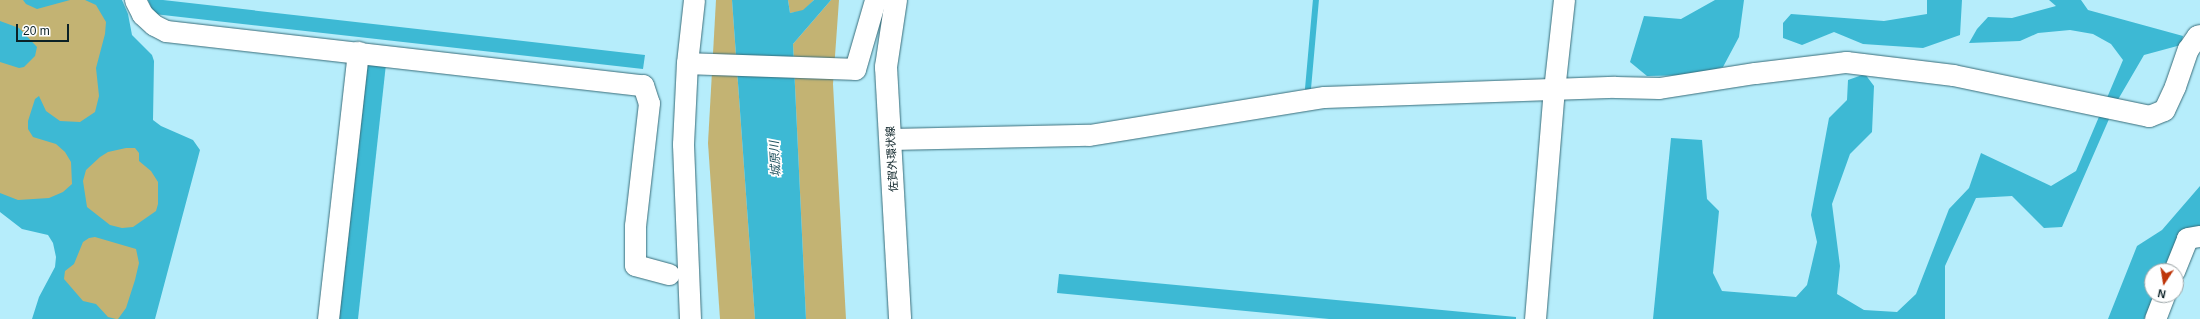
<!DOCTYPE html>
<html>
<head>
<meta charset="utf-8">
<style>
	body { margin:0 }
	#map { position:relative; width:2200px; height:319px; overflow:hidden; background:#b6edfb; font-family:Helvetica,"Noto Sans JP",sans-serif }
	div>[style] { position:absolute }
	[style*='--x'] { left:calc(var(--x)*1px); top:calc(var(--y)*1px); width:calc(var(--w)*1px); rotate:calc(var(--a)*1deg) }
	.green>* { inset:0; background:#c3b373 }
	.water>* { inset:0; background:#3db9d4 }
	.stream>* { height:5.5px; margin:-2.75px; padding:0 2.75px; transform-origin:2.75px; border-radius:2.75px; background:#3db9d4 }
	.roads { filter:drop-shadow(0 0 1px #396d7a) drop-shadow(0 0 1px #396d7a) }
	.street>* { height:21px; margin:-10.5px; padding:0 10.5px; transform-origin:10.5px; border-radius:10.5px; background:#fff }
	.primary>* { height:22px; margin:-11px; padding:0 11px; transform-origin:11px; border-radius:11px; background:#fff }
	span { translate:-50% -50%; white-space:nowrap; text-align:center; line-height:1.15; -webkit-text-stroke:3.5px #fff; paint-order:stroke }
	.street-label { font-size:11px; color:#0b2126 }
	.water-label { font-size:12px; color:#1e515d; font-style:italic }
	.north { position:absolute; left:2144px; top:263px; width:40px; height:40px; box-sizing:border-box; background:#fff; border:1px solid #9da6a8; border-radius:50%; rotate:192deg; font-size:11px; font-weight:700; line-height:16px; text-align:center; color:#0b2126 }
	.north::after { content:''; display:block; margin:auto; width:14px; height:18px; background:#be3509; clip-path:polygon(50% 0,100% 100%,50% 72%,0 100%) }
	.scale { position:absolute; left:16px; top:24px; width:53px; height:18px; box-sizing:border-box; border:2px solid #0b2126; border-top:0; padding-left:5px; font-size:12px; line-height:14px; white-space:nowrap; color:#0b2126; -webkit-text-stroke:3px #fff; paint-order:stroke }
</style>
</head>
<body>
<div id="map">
	<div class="green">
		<div style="clip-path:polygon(0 0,103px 0,129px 129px,189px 156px,138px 319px,47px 319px,70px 232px,0 201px)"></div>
		<div style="clip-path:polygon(716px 0,732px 0,755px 319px,720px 319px,708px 143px)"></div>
		<div style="clip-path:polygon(788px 0,814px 0,803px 11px,790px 13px)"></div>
		<div style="clip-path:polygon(831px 0,839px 0,833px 84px,846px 319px,806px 319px,793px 44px)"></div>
	</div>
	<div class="water">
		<div style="clip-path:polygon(23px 0,70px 0,37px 9px,26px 4px)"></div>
		<div style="clip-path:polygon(evenodd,85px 0,122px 0,128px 14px,132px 35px,152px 55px,154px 61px,153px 120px,161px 126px,193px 140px,200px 150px,155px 319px,118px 319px,126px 308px,135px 280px,139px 263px,136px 249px,95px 237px,89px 238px,83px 242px,74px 264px,65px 271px,64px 279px,83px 301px,96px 304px,108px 317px,116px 319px,32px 319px,39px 297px,55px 267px,56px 257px,53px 243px,48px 235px,22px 229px,0 212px,0 193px,18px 200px,49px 198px,63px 192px,72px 184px,71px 162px,65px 152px,56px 144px,33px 137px,28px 129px,28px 121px,35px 99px,39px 96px,46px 111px,60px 121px,80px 122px,95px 112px,99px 96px,96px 68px,105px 34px,106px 22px,96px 5px,85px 0,126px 148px,135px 148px,139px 153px,139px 161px,151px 171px,158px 182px,158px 204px,156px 211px,133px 227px,122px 228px,110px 225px,87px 207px,83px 181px,86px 170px,100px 157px,108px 152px,126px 148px)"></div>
		<div style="clip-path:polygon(148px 0,163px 0,645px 55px,643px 69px,154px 14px)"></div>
		<div style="clip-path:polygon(732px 0,788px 0,790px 13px,803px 10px,814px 0,831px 0,793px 44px,806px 319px,755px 319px)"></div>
		<div style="clip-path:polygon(1715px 0,1744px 0,1739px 37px,1723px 67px,1695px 75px,1647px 76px,1630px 62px,1644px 16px,1681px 19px)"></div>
		<div style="clip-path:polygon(1927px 0,1962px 0,1960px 35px,1923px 48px,1863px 44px,1834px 32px,1802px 45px,1783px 38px,1783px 23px,1791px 14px,1884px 21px,1927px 14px)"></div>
		<div style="clip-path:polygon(2049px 0,2081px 0,2088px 10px,2183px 36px,2181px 45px,2144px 55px,2116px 103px,2062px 227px,2044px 228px,2012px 196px,1976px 198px,1945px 266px,1945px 319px,1653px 319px,1671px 138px,1702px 140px,1707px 199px,1719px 211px,1713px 273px,1722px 291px,1796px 297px,1807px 285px,1817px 242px,1811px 215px,1829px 118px,1847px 100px,1848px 80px,1865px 74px,1874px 86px,1872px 132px,1850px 154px,1832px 204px,1840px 266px,1837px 294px,1864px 310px,1897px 312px,1916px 294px,1949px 209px,1969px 188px,1981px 153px,2051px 186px,2076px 171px,2123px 60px,2111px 44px,2093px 34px,2070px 30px,2038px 33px,2020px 41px,1969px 43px,1977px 29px,1988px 17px,2012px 18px,2056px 6px)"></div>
		<div style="clip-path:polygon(0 21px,19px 28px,37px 47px,35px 56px,24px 67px,19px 68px,0 62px)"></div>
		<div style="clip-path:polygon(368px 61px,386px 64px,358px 319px,339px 319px)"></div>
		<div style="clip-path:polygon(2200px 186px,2200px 229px,2164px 271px,2152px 271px,2152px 295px,2154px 295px,2144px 319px,2108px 319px,2137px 246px,2162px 230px)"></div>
		<div style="clip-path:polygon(1059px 274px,1516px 317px,1516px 319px,1329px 319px,1057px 293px)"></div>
	</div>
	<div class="stream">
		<div style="--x:1308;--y:89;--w:89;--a:-84.9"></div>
	</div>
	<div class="roads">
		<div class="street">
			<div style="--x:135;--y:0;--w:16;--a:63"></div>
			<div style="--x:142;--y:14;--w:16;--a:43"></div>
			<div style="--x:154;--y:25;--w:13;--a:27"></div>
			<div style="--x:166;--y:31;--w:480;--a:6.5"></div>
			<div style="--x:643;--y:85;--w:19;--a:72"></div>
			<div style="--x:649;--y:103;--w:123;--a:96.5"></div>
			<div style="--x:635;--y:225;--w:40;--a:90"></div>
			<div style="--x:635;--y:265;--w:35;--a:15"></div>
			<div style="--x:687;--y:63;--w:168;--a:2"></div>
			<div style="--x:855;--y:69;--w:72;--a:-73.8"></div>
			<div style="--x:891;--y:139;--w:198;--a:-1.2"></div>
			<div style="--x:1089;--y:135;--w:238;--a:-9.2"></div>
			<div style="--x:1324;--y:97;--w:291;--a:-2"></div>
			<div style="--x:1615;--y:87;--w:44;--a:1.3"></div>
			<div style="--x:1659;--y:88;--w:97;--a:-8.9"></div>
			<div style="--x:1755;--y:73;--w:92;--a:-6.9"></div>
			<div style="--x:1846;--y:62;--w:108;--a:6.9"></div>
			<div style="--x:1953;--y:75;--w:200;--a:11.8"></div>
			<div style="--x:2149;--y:116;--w:16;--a:-22"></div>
			<div style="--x:2164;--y:110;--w:26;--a:-65"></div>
			<div style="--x:2175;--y:86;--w:39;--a:-71"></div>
			<div style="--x:2188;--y:49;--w:16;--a:-55"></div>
			<div style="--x:2197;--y:36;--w:3;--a:-18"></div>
			<div style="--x:2174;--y:271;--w:35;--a:-68"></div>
			<div style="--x:2187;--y:238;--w:13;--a:-9"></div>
			<div style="--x:328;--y:319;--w:269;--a:-83.6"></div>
			<div style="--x:690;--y:319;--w:175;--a:-92.3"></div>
			<div style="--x:683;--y:144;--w:81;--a:-87.2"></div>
			<div style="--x:687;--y:63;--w:63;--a:-83.7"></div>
			<div style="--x:1535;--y:319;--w:230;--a:-85.3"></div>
			<div style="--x:1554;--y:90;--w:91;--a:-83.7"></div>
			<div style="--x:2155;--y:319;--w:26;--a:-69"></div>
		</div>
		<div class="primary">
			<div style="--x:896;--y:0;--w:68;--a:98.5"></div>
			<div style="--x:886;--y:67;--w:252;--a:86.8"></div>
		</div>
	</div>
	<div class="street-label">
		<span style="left:892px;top:159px;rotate:-93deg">佐賀外環状線</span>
	</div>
	<div class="water-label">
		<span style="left:776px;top:159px;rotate:-93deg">城原川</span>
	</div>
	<div class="north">N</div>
	<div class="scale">20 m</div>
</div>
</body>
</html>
